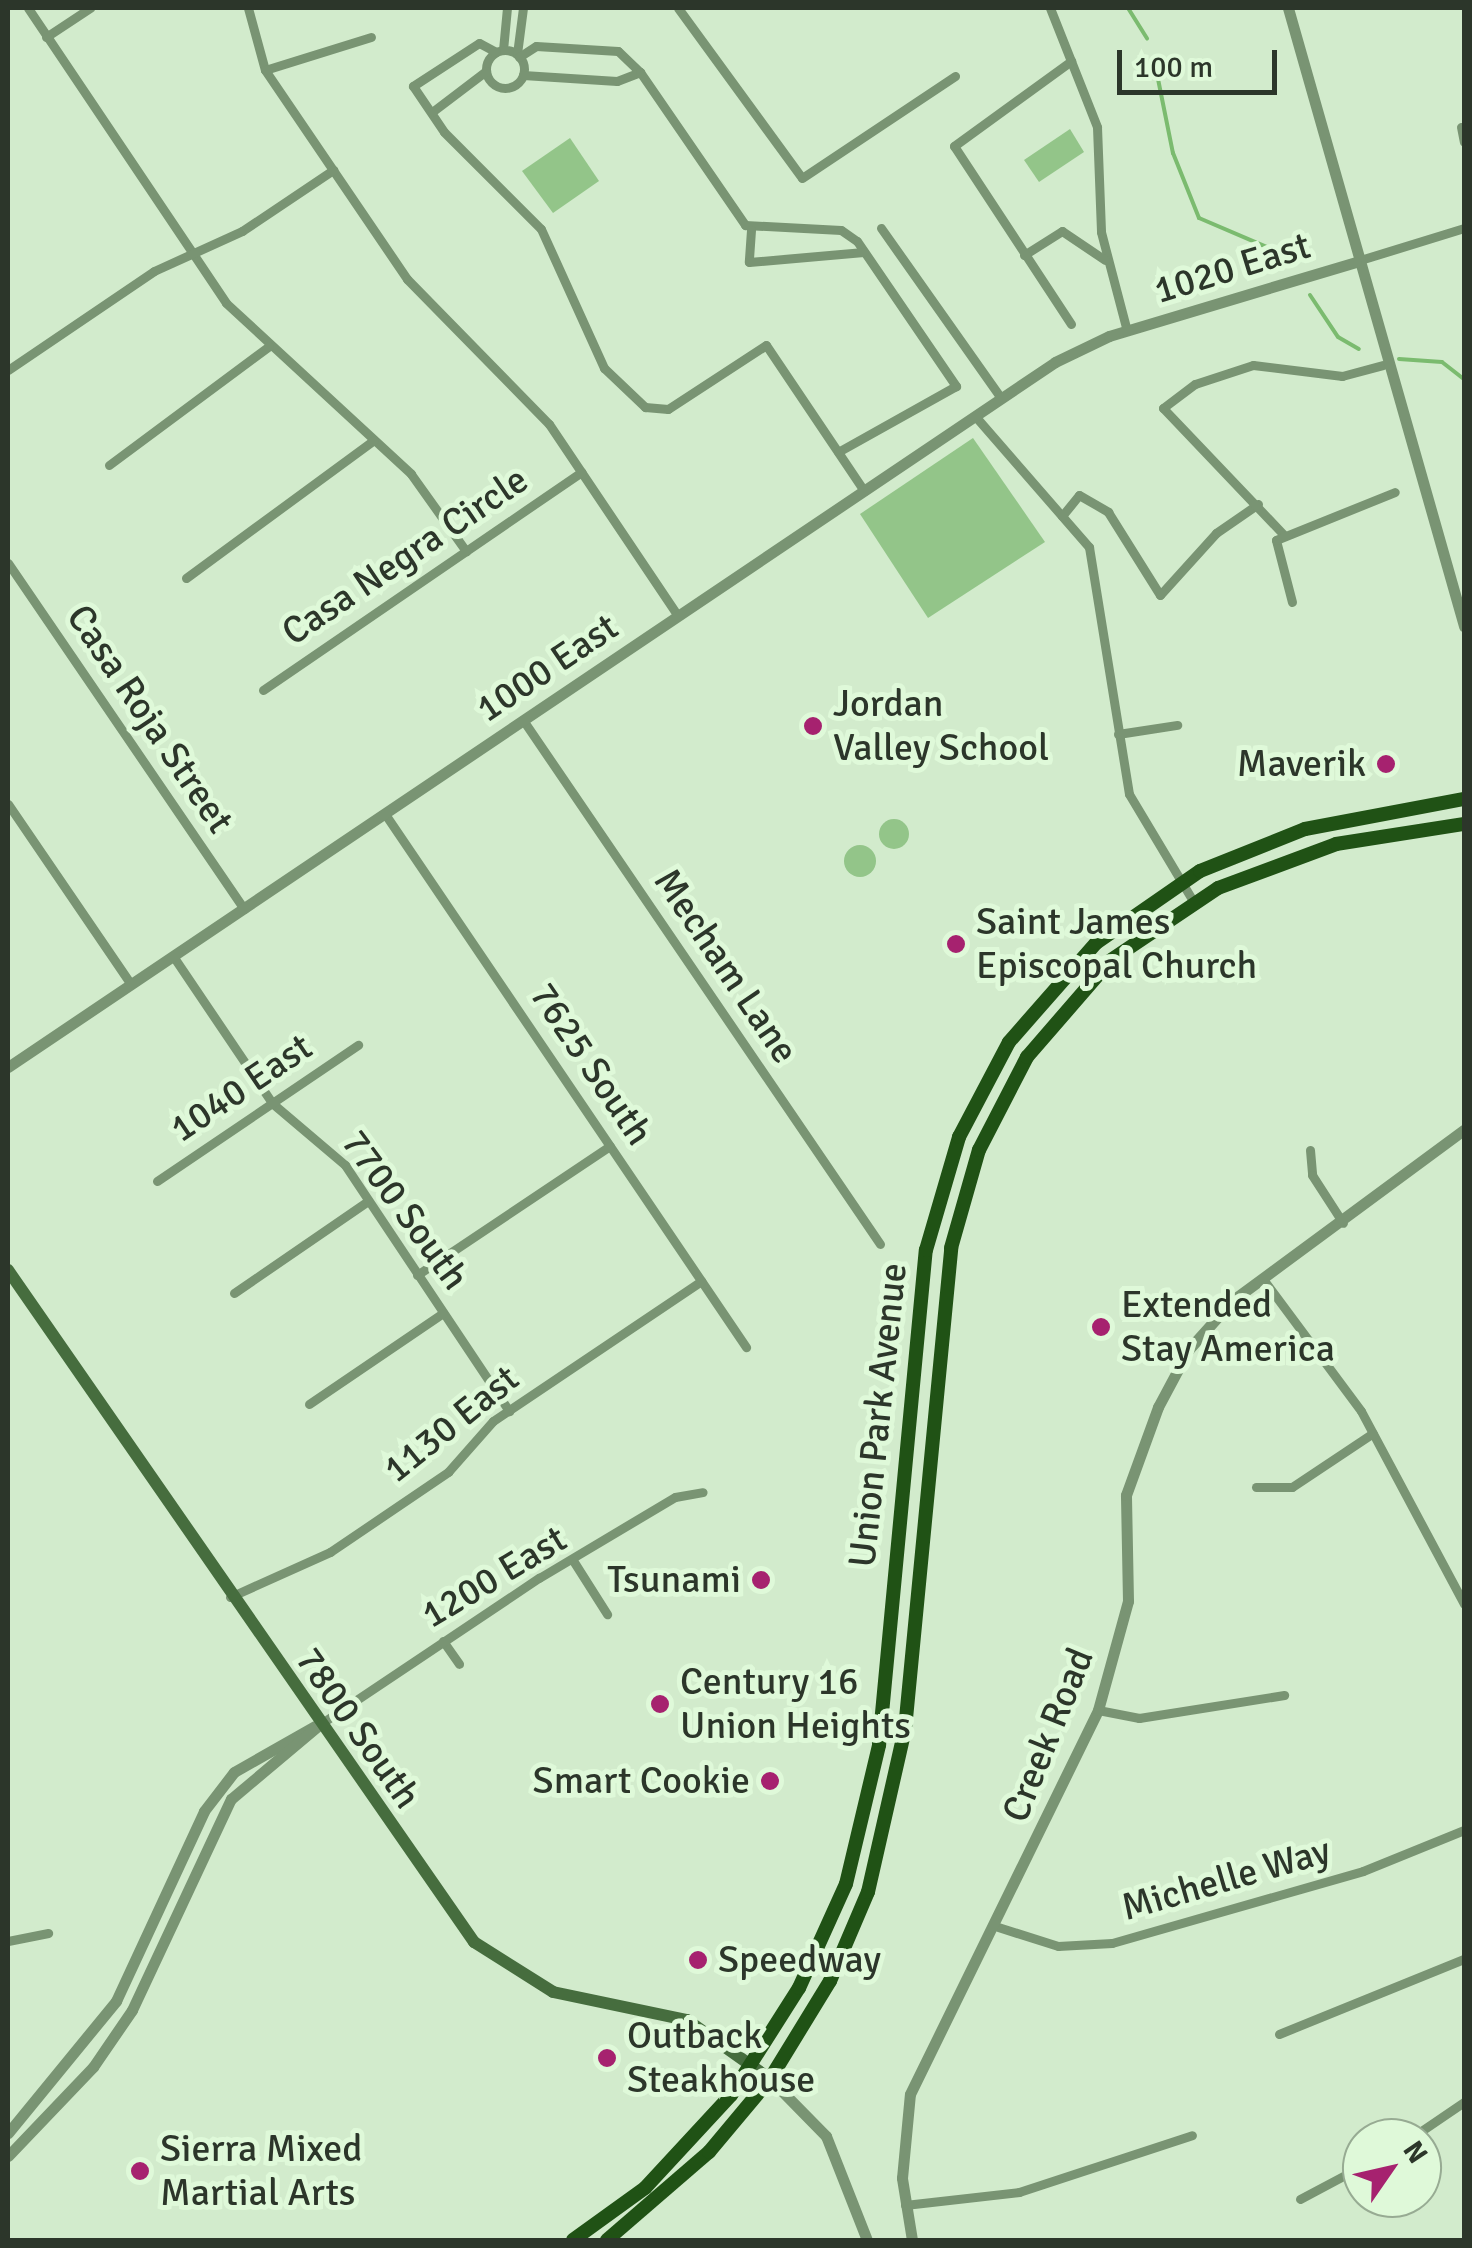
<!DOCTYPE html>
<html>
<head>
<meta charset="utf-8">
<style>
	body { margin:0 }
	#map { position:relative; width:1472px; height:2248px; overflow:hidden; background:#d2ebcc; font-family:Signika,sans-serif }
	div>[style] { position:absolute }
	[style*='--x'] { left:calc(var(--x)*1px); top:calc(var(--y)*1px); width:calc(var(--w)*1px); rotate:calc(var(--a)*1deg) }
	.green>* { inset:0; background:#93c589 }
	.round { border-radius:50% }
	.stream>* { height:4px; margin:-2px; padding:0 2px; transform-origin:2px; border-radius:2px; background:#7bbb6f }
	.minor>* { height:9px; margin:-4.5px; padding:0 4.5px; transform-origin:4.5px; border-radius:4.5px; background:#799473 }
	.minor>.ring { margin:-4.5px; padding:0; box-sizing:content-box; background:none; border:9px solid #799473; border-radius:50% }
	.tertiary>* { height:11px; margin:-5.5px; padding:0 5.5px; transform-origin:5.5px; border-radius:5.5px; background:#799473 }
	.secondary>* { height:12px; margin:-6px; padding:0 6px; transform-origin:6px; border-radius:6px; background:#466d3e }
	.primary>* { height:14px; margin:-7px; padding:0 7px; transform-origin:7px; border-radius:7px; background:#205215 }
	.dots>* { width:28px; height:28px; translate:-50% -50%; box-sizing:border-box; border:5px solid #dff9d9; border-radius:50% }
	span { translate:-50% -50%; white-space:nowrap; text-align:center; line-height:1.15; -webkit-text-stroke:10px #dff9d9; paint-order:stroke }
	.street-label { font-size:38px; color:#2c362a }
	.poi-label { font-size:38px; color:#2c362a }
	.left { translate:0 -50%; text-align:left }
	.right { translate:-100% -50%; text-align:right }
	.frame { position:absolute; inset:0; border:10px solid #2c362a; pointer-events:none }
	.north { position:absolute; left:1342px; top:2118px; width:100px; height:100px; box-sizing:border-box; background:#dff9d9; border:2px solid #97ab93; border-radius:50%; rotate:56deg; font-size:28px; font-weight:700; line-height:40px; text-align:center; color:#2c362a }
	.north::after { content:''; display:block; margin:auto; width:35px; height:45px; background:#a6226f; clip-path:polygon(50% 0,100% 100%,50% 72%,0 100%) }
	.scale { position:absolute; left:1117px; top:50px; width:160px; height:45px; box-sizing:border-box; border:5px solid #2c362a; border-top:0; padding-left:12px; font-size:30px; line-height:35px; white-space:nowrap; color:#2c362a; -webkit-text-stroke:8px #dff9d9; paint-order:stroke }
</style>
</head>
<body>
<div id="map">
	<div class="green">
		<div style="clip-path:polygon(1070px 129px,1084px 152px,1039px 182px,1024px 160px)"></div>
		<div style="clip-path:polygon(570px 138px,599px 181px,553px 213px,522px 171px)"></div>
		<div style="clip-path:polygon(973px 438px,1045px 542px,928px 618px,860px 514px)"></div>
		<div class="round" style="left:879px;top:819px;width:30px;height:30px"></div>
		<div class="round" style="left:844px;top:845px;width:32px;height:32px"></div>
	</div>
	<div class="stream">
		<div style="--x:1128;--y:8;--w:36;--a:58"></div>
		<div style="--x:1156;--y:69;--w:86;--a:78.6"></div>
		<div style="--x:1173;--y:153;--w:70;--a:68.2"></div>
		<div style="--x:1199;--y:218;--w:107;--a:23.2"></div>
		<div style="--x:1310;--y:295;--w:50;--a:56.3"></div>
		<div style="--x:1338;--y:337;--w:24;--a:30"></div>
		<div style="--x:1399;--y:359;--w:43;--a:4"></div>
		<div style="--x:1442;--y:362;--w:28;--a:38"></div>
	</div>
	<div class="minor">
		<div style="--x:28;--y:8;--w:355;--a:56.1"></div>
		<div style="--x:226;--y:303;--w:252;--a:42.7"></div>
		<div style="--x:411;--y:474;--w:95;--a:54.5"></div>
		<div style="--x:248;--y:8;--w:64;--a:74.7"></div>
		<div style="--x:265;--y:70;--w:253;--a:55.8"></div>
		<div style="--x:407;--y:279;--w:203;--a:45.6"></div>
		<div style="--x:549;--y:424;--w:231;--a:56.1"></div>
		<div style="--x:678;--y:8;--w:210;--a:53.9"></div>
		<div style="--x:802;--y:178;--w:184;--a:-33.7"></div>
		<div style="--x:1050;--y:8;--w:128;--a:68.4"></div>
		<div style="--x:1097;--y:127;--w:105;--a:87.8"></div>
		<div style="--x:1101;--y:232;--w:102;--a:75.3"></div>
		<div style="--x:46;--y:37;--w:53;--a:-33.4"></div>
		<div style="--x:503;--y:50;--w:42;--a:-84.6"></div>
		<div class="ring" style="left:486px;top:50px;width:29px;height:29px"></div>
		<div style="--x:496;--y:52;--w:19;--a:-152"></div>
		<div style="--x:479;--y:43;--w:79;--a:146.9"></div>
		<div style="--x:413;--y:86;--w:55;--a:56"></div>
		<div style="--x:444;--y:132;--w:137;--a:45"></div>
		<div style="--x:541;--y:229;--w:153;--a:65.6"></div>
		<div style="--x:604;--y:368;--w:57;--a:43.6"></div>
		<div style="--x:645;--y:407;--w:23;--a:5"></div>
		<div style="--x:668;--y:409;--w:117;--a:-33.1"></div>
		<div style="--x:766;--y:345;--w:176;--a:56.1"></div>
		<div style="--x:517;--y:54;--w:46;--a:-82.6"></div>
		<div style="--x:519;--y:57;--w:20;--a:-33"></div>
		<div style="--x:536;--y:46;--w:82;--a:3.5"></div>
		<div style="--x:618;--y:51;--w:30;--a:44"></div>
		<div style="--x:265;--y:70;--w:111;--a:-17.3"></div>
		<div style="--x:523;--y:75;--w:94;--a:3.7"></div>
		<div style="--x:617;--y:81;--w:25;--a:-21"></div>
		<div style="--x:640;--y:72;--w:186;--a:55.5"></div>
		<div style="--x:745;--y:225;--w:96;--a:3"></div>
		<div style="--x:841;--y:230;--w:19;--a:35"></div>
		<div style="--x:857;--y:241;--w:176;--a:55.7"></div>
		<div style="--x:956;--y:386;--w:135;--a:150.8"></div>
		<div style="--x:432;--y:112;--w:68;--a:-37.2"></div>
		<div style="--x:1461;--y:127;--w:15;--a:79"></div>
		<div style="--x:881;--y:228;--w:208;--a:54.8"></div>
		<div style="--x:751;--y:230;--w:32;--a:94"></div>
		<div style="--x:749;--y:262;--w:115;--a:-5"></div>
		<div style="--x:1024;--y:255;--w:45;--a:-32.3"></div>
		<div style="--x:1062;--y:231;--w:52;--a:34"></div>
		<div style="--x:1357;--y:261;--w:112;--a:-17.1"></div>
		<div style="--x:1071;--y:324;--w:213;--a:-123.3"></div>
		<div style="--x:954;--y:146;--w:145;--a:-36"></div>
		<div style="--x:8;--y:370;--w:176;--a:-34.1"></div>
		<div style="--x:154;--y:271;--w:97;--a:-24.4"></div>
		<div style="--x:242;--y:231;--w:110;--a:-33.8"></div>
		<div style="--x:975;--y:416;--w:174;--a:49"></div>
		<div style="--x:1089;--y:547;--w:250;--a:80.8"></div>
		<div style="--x:1129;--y:794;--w:125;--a:59.1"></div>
		<div style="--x:109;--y:465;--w:199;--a:-36.6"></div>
		<div style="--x:1062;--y:516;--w:27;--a:-51"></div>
		<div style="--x:1079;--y:495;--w:34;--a:30"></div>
		<div style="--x:1108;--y:512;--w:98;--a:57.9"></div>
		<div style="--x:1160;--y:595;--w:84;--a:-47.9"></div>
		<div style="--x:1216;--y:533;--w:51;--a:-34.6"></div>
		<div style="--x:1283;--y:534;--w:174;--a:-133.6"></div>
		<div style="--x:1163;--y:408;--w:40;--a:-37"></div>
		<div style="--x:1195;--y:384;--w:61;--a:-18.1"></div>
		<div style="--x:1253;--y:365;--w:90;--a:7"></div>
		<div style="--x:1342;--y:376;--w:42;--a:-15"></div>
		<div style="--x:8;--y:563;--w:419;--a:55.7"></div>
		<div style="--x:186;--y:578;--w:233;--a:-36.3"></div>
		<div style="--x:1292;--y:602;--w:64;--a:-104.5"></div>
		<div style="--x:1276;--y:540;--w:128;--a:-22"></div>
		<div style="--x:263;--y:690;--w:386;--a:-34.4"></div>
		<div style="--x:523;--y:720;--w:634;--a:55.73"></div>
		<div style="--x:1118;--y:734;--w:60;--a:-8.7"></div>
		<div style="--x:8;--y:804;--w:218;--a:55.7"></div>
		<div style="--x:385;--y:814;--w:644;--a:55.89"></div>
		<div style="--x:173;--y:956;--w:177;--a:56"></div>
		<div style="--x:272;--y:1103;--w:96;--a:40.3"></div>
		<div style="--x:345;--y:1165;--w:296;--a:56.3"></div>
		<div style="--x:1310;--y:1150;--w:25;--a:85"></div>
		<div style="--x:1312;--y:1175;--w:57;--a:57.1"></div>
		<div style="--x:157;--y:1181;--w:243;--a:-34.1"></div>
		<div style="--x:417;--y:1275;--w:232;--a:-33.8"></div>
		<div style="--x:1263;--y:1279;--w:164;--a:53.4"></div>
		<div style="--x:1361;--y:1411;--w:219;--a:61.9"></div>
		<div style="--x:234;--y:1293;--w:163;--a:-34.5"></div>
		<div style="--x:309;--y:1404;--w:162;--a:-34.2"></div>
		<div style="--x:1256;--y:1487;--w:36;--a:0"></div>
		<div style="--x:1292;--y:1487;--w:97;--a:-33.7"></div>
		<div style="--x:574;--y:1562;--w:62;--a:57.6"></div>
		<div style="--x:230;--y:1597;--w:110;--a:-24.2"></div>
		<div style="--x:330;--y:1552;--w:143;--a:-34.1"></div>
		<div style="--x:448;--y:1472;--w:68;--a:-48.6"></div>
		<div style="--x:493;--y:1421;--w:251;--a:-33.9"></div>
		<div style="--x:443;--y:1641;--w:28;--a:55"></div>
		<div style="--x:1098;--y:1710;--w:42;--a:11"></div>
		<div style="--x:1139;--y:1718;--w:147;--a:-9"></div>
		<div style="--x:319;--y:1725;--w:265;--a:-33.8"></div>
		<div style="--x:539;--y:1578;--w:158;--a:-30.8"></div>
		<div style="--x:675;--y:1497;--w:28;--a:-10"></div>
		<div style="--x:998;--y:1927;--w:63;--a:17.6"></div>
		<div style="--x:1058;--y:1946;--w:54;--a:-3.2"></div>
		<div style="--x:1112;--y:1943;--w:261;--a:-16"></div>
		<div style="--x:1363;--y:1871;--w:109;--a:-22.1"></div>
		<div style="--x:8;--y:1941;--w:41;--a:-11.3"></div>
		<div style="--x:1279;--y:2034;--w:200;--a:-22.1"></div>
		<div style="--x:1411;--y:2138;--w:64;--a:-34.2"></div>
		<div style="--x:1300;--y:2199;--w:70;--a:-28"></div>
		<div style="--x:905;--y:2205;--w:115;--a:-6.5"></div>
		<div style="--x:1019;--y:2192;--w:182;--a:-18.2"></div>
	</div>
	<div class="tertiary">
		<div style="--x:1288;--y:8;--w:643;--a:74.1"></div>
		<div style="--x:8;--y:1067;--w:1262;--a:-33.95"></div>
		<div style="--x:1055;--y:362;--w:60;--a:-25.7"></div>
		<div style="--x:1109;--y:336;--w:257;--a:-16.7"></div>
		<div style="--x:770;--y:2079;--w:80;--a:45.5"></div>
		<div style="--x:826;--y:2136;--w:112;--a:68.5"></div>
		<div style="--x:8;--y:2133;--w:171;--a:-50.7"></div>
		<div style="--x:116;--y:2001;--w:209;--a:-65.1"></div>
		<div style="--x:204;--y:1811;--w:49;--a:-52.4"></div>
		<div style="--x:234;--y:1772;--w:93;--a:-29.6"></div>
		<div style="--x:8;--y:2156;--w:123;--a:-46.3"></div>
		<div style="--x:93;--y:2067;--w:69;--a:-55.6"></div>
		<div style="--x:132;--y:2010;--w:233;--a:-64.9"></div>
		<div style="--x:231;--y:1799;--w:115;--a:-40.1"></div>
		<div style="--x:912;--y:2240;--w:63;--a:-99.2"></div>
		<div style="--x:902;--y:2178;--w:84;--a:-84.6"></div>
		<div style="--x:910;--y:2094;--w:428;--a:-63.9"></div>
		<div style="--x:1098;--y:1710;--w:113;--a:-74.6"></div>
		<div style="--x:1128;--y:1601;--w:106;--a:-91.1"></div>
		<div style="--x:1126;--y:1495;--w:94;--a:-70"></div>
		<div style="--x:1158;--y:1407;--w:66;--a:-61.9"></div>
		<div style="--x:1189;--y:1349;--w:66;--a:-48.1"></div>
		<div style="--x:1233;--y:1300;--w:287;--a:-36.4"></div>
	</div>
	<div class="secondary">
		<div style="--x:8;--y:1270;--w:818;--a:55.26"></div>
		<div style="--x:474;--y:1942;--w:93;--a:32.3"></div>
		<div style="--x:553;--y:1992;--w:137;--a:11.8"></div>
		<div style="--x:687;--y:2020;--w:102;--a:35.4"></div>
	</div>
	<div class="primary">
		<div style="--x:573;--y:2240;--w:89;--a:-35.8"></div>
		<div style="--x:645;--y:2188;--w:127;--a:-47.2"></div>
		<div style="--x:731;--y:2095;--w:127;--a:-57.6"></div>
		<div style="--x:799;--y:1988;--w:114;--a:-65.7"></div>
		<div style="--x:846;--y:1884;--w:143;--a:-76.6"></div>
		<div style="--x:879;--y:1745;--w:497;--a:-84.6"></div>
		<div style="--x:926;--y:1250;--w:118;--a:-73.7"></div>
		<div style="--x:959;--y:1137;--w:107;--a:-62.2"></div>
		<div style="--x:1009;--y:1042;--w:132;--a:-48.7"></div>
		<div style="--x:1096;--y:943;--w:126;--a:-34.7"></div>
		<div style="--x:1200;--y:871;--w:113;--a:-21.8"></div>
		<div style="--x:1305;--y:829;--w:162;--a:-10.7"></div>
		<div style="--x:607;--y:2240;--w:135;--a:-40.8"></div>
		<div style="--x:709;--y:2152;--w:95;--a:-50.1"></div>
		<div style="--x:770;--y:2079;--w:115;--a:-58.5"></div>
		<div style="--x:830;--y:1981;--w:97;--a:-66.9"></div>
		<div style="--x:868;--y:1892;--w:167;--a:-77.2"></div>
		<div style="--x:905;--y:1729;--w:483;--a:-84.5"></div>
		<div style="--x:951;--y:1248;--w:102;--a:-74.1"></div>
		<div style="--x:979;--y:1150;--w:105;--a:-62.7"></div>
		<div style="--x:1027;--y:1057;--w:128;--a:-49.1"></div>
		<div style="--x:1111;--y:960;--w:129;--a:-33.9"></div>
		<div style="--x:1218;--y:888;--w:126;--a:-20.4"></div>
		<div style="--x:1336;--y:844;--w:130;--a:-8.9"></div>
	</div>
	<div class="dots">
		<div style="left:813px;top:726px;background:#a6226f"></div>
		<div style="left:1386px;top:764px;background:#a6226f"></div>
		<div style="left:956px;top:944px;background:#a6226f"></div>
		<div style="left:1101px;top:1327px;background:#a6226f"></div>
		<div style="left:761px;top:1580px;background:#a6226f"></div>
		<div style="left:660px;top:1704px;background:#a6226f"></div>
		<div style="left:770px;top:1781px;background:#a6226f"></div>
		<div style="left:698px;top:1960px;background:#a6226f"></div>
		<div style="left:607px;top:2058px;background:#a6226f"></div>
		<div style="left:140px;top:2171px;background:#a6226f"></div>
	</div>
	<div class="street-label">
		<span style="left:1232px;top:268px;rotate:-17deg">1020 East</span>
		<span style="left:405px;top:556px;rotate:-34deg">Casa Negra Circle</span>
		<span style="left:547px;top:668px;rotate:-34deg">1000 East</span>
		<span style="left:150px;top:719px;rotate:56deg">Casa Roja Street</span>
		<span style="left:726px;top:966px;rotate:56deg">Mecham Lane</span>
		<span style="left:591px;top:1064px;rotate:56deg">7625 South</span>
		<span style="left:241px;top:1088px;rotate:-34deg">1040 East</span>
		<span style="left:405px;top:1210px;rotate:54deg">7700 South</span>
		<span style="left:878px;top:1415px;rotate:-84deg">Union Park Avenue</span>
		<span style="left:451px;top:1424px;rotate:-39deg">1130 East</span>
		<span style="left:494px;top:1577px;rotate:-31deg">1200 East</span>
		<span style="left:358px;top:1728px;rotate:55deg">7800 South</span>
		<span style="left:1048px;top:1735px;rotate:-68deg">Creek Road</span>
		<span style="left:1226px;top:1879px;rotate:-16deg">Michelle Way</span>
	</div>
	<div class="poi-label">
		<span class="left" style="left:833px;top:726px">Jordan<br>Valley School</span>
		<span class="right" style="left:1366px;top:764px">Maverik</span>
		<span class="left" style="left:976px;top:944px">Saint James<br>Episcopal Church</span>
		<span class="left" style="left:1121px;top:1327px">Extended<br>Stay America</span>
		<span class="right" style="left:741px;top:1580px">Tsunami</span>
		<span class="left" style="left:680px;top:1704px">Century 16<br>Union Heights</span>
		<span class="right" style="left:750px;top:1781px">Smart Cookie</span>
		<span class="left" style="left:718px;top:1960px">Speedway</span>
		<span class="left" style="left:627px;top:2058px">Outback<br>Steakhouse</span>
		<span class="left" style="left:160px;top:2171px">Sierra Mixed<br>Martial Arts</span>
	</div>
	<div class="frame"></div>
	<div class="north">N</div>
	<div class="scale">100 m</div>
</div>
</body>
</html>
